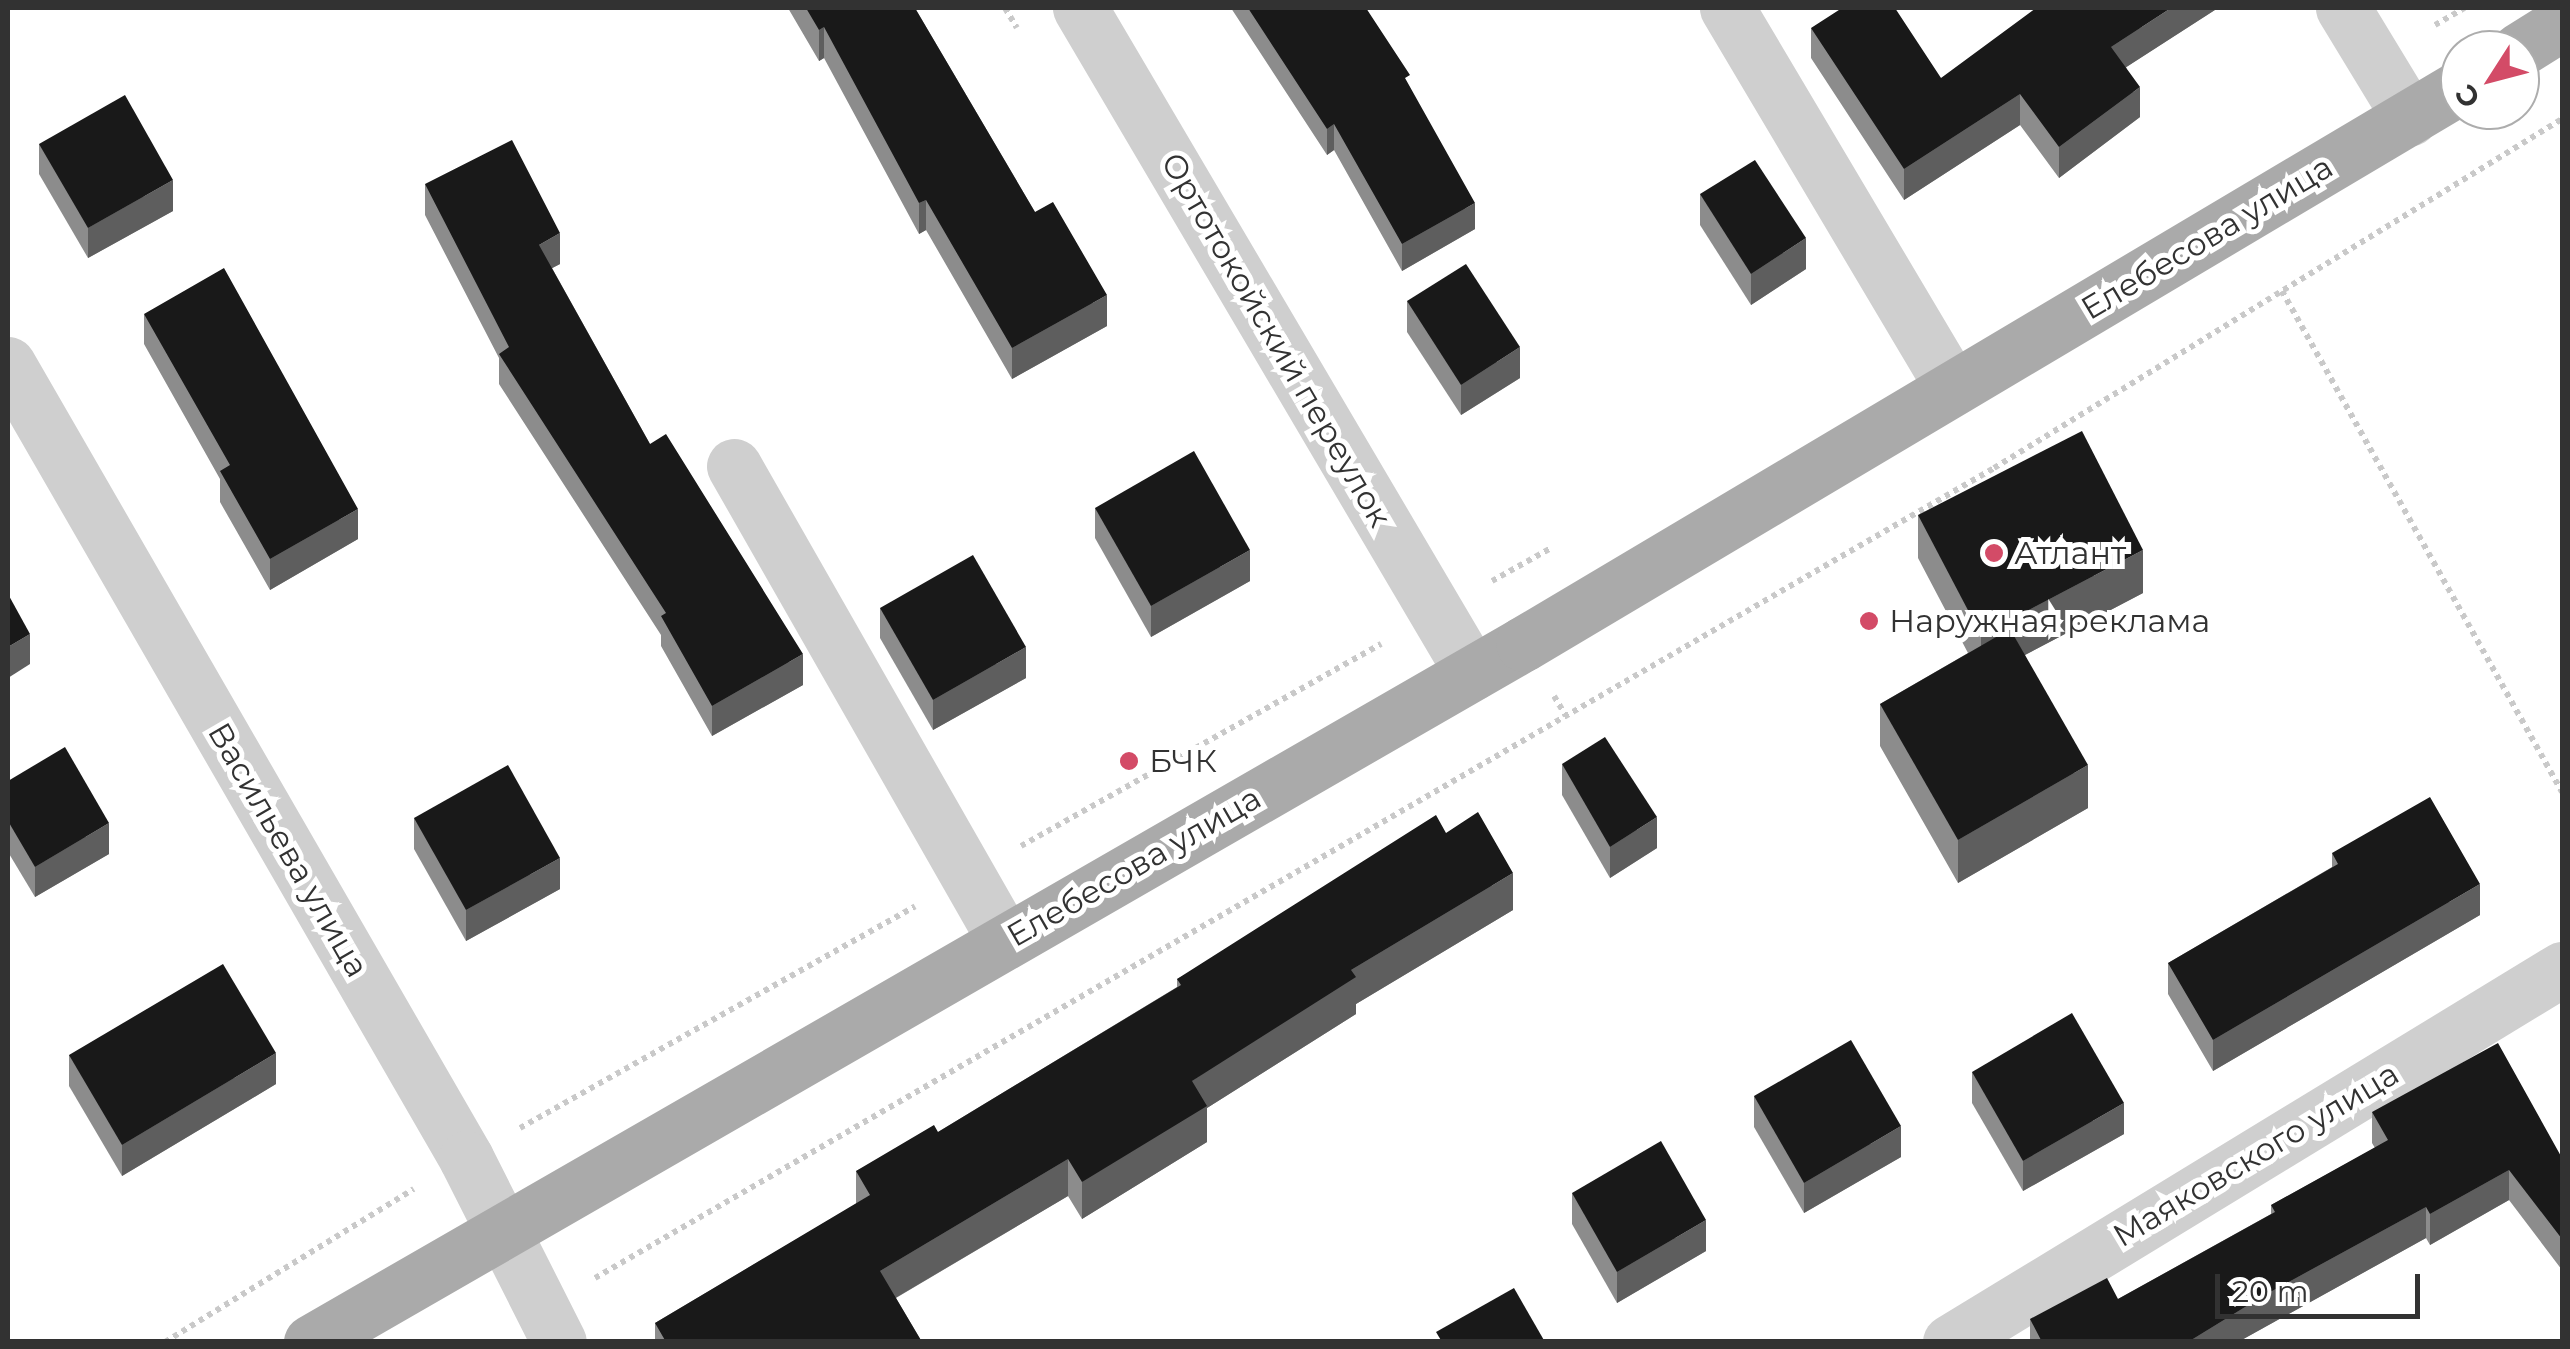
<!DOCTYPE html>
<html>
<head>
<meta charset="utf-8">
<style>
	body { margin:0 }
	#map { position:relative; width:2570px; height:1349px; overflow:hidden; background:#fff; font-family:Montserrat,sans-serif }
	div>[style] { position:absolute }
	[style*='--x'] { left:calc(var(--x)*1px); top:calc(var(--y)*1px); width:calc(var(--w)*1px); rotate:calc(var(--a)*1deg) }
	.path>* { height:6px; margin-top:-3px; transform-origin:0; background:repeating-linear-gradient(90deg,#c9c9c9 0 5px,transparent 0 10px) }
	.minor>* { height:55px; margin:-27.5px; padding:0 27.5px; transform-origin:27.5px; border-radius:27.5px; background:#cfcfcf }
	.primary>* { height:55px; margin:-27.5px; padding:0 27.5px; transform-origin:27.5px; border-radius:27.5px; background:#aaa }
	.wall>* { inset:0; background:#8c8c8c }
	.shaded-wall>* { inset:0; background:#5e5e5e }
	.building>* { inset:0; background:#191919 }
	.dots>* { width:28px; height:28px; translate:-50% -50%; box-sizing:border-box; border:5px solid #fff; border-radius:50% }
	span { translate:-50% -50%; white-space:nowrap; text-align:center; line-height:1.15; -webkit-text-stroke:10px #fff; paint-order:stroke }
	.street-label { font-size:32px; color:#323232 }
	.poi-label { font-size:32px; color:#323232 }
	.left { translate:0 -50%; text-align:left }
	.frame { position:absolute; inset:0; border:10px solid #323232; pointer-events:none }
	.north { position:absolute; left:2440px; top:30px; width:100px; height:100px; box-sizing:border-box; background:#fff; border:2px solid #adadad; border-radius:50%; rotate:234deg; font-size:28px; font-weight:700; line-height:40px; text-align:center; color:#323232 }
	.north::after { content:''; display:block; margin:auto; width:35px; height:45px; background:#d34b67; clip-path:polygon(50% 0,100% 100%,50% 72%,0 100%) }
	.scale { position:absolute; left:2215px; top:1274px; width:205px; height:45px; box-sizing:border-box; border:5px solid #323232; border-top:0; padding-left:12px; font-size:30px; line-height:35px; white-space:nowrap; color:#323232; -webkit-text-stroke:8px #fff; paint-order:stroke }
</style>
</head>
<body>
<div id="map">
	<div class="path">
		<div style="--x:1005;--y:8;--w:23;--a:59"></div>
		<div style="--x:2435;--y:25;--w:34;--a:-30"></div>
		<div style="--x:2282;--y:291;--w:574;--a:60.8"></div>
		<div style="--x:1492;--y:581;--w:68;--a:-29.2"></div>
		<div style="--x:1554;--y:696;--w:23;--a:59"></div>
		<div style="--x:1021;--y:846;--w:413;--a:-29.3"></div>
		<div style="--x:520;--y:1128;--w:453;--a:-29.3"></div>
		<div style="--x:595;--y:1278;--w:1617;--a:-30.07"></div>
		<div style="--x:1994;--y:468;--w:667;--a:-31.57"></div>
		<div style="--x:165;--y:1342;--w:292;--a:-31.6"></div>
	</div>
	<div class="minor">
		<div style="--x:1080;--y:8;--w:772;--a:59.48"></div>
		<div style="--x:1727;--y:8;--w:442;--a:59.3"></div>
		<div style="--x:2343;--y:8;--w:129;--a:58.7"></div>
		<div style="--x:8;--y:364;--w:917;--a:60.02"></div>
		<div style="--x:466;--y:1158;--w:206;--a:63.2"></div>
		<div style="--x:734;--y:466;--w:547;--a:60.29"></div>
		<div style="--x:1950;--y:1342;--w:717;--a:-31.36"></div>
	</div>
	<div class="primary">
		<div style="--x:2519;--y:50;--w:51;--a:-32.1"></div>
		<div style="--x:311;--y:1342;--w:1399;--a:-29.94"></div>
		<div style="--x:1523;--y:644;--w:1090;--a:-30.73"></div>
	</div>
	<div class="wall">
		<div style="clip-path:polygon(788px 8px,915px 8px,1035px 212px,1107px 326px,1012px 379px,926px 230px,919px 234px,824px 58px,819px 61px)"></div>
		<div style="clip-path:polygon(1231px 8px,1366px 8px,1410px 88px,1475px 229px,1402px 271px,1334px 150px,1327px 155px)"></div>
		<div style="clip-path:polygon(2218px 8px,2126px 67px,2140px 117px,2059px 178px,2020px 125px,1904px 200px,1811px 58px,1811px 28px,1941px 78px)"></div>
		<div style="clip-path:polygon(39px 144px,173px 211px,88px 258px,39px 174px)"></div>
		<div style="clip-path:polygon(425px 184px,560px 264px,552px 268px,650px 444px,803px 685px,712px 736px,661px 646px,661px 635px,499px 384px,499px 358px,425px 215px)"></div>
		<div style="clip-path:polygon(1700px 194px,1806px 269px,1751px 305px,1700px 225px)"></div>
		<div style="clip-path:polygon(1407px 301px,1520px 378px,1461px 415px,1407px 332px)"></div>
		<div style="clip-path:polygon(144px 314px,358px 539px,270px 590px,220px 502px,220px 479px,144px 344px)"></div>
		<div style="clip-path:polygon(1095px 508px,1250px 581px,1151px 637px,1095px 538px)"></div>
		<div style="clip-path:polygon(1918px 515px,2143px 593px,2025px 655px,2088px 808px,1958px 883px,1880px 746px,1880px 704px,1968px 653px,1918px 558px)"></div>
		<div style="clip-path:polygon(880px 608px,1026px 678px,933px 730px,880px 638px)"></div>
		<div style="clip-path:polygon(1562px 764px,1657px 848px,1610px 878px,1562px 795px)"></div>
		<div style="clip-path:polygon(8px 781px,109px 854px,35px 897px,8px 852px)"></div>
		<div style="clip-path:polygon(414px 818px,560px 889px,466px 941px,414px 849px)"></div>
		<div style="clip-path:polygon(1446px 833px,1513px 910px,1356px 1004px,1356px 1014px,1207px 1108px,1207px 1142px,1082px 1219px,1068px 1196px,896px 1298px,922px 1342px,655px 1342px,655px 1323px,856px 1204px,856px 1171px,938px 1132px,1177px 987px,1177px 979px)"></div>
		<div style="clip-path:polygon(2332px 853px,2480px 915px,2213px 1071px,2168px 994px,2168px 963px,2332px 867px)"></div>
		<div style="clip-path:polygon(69px 1055px,276px 1084px,122px 1176px,69px 1086px)"></div>
		<div style="clip-path:polygon(1972px 1072px,2124px 1134px,2023px 1191px,1972px 1103px)"></div>
		<div style="clip-path:polygon(1754px 1096px,1901px 1157px,1804px 1213px,1754px 1127px)"></div>
		<div style="clip-path:polygon(2372px 1112px,2562px 1158px,2562px 1270px,2509px 1200px,2430px 1245px,2426px 1238px,2238px 1342px,2030px 1342px,2030px 1319px,2118px 1299px,2271px 1214px,2271px 1205px,2375px 1148px,2372px 1143px)"></div>
		<div style="clip-path:polygon(1572px 1193px,1706px 1251px,1617px 1303px,1572px 1224px)"></div>
	</div>
	<div class="shaded-wall">
		<div style="clip-path:polygon(2171px 8px,2218px 8px,2111px 77px,2111px 47px)"></div>
		<div style="clip-path:polygon(824px 27px,824px 58px,819px 61px,819px 30px)"></div>
		<div style="clip-path:polygon(2140px 87px,2140px 117px,2059px 178px,2059px 147px)"></div>
		<div style="clip-path:polygon(2020px 94px,2020px 125px,1904px 200px,1904px 169px)"></div>
		<div style="clip-path:polygon(1334px 124px,1334px 150px,1327px 155px,1327px 129px)"></div>
		<div style="clip-path:polygon(173px 180px,173px 211px,88px 258px,88px 228px)"></div>
		<div style="clip-path:polygon(926px 200px,926px 230px,919px 234px,919px 203px)"></div>
		<div style="clip-path:polygon(1475px 203px,1475px 229px,1402px 271px,1402px 244px)"></div>
		<div style="clip-path:polygon(560px 233px,560px 264px,539px 275px,539px 245px)"></div>
		<div style="clip-path:polygon(1806px 238px,1806px 269px,1751px 305px,1751px 274px)"></div>
		<div style="clip-path:polygon(1107px 295px,1107px 326px,1012px 379px,1012px 348px)"></div>
		<div style="clip-path:polygon(1520px 347px,1520px 378px,1461px 415px,1461px 385px)"></div>
		<div style="clip-path:polygon(358px 509px,358px 539px,270px 590px,270px 559px)"></div>
		<div style="clip-path:polygon(1250px 550px,1250px 581px,1151px 637px,1151px 606px)"></div>
		<div style="clip-path:polygon(2143px 550px,2143px 593px,1981px 678px,1981px 635px)"></div>
		<div style="clip-path:polygon(30px 634px,30px 664px,8px 678px,8px 647px)"></div>
		<div style="clip-path:polygon(1026px 647px,1026px 678px,933px 730px,933px 700px)"></div>
		<div style="clip-path:polygon(803px 654px,803px 685px,712px 736px,712px 706px)"></div>
		<div style="clip-path:polygon(2088px 765px,2088px 808px,1958px 883px,1958px 840px)"></div>
		<div style="clip-path:polygon(1657px 817px,1657px 848px,1610px 878px,1610px 847px)"></div>
		<div style="clip-path:polygon(109px 823px,109px 854px,35px 897px,35px 867px)"></div>
		<div style="clip-path:polygon(560px 858px,560px 889px,466px 941px,466px 910px)"></div>
		<div style="clip-path:polygon(1513px 873px,1513px 910px,1356px 1004px,1356px 1014px,1207px 1108px,1207px 1142px,1082px 1219px,1082px 1182px,1192px 1081px,1351px 970px)"></div>
		<div style="clip-path:polygon(2480px 884px,2480px 915px,2213px 1071px,2213px 1040px)"></div>
		<div style="clip-path:polygon(276px 1053px,276px 1084px,122px 1176px,122px 1145px)"></div>
		<div style="clip-path:polygon(2124px 1103px,2124px 1134px,2023px 1191px,2023px 1161px)"></div>
		<div style="clip-path:polygon(1901px 1126px,1901px 1157px,1804px 1213px,1804px 1183px)"></div>
		<div style="clip-path:polygon(1068px 1159px,1068px 1196px,880px 1307px,880px 1271px)"></div>
		<div style="clip-path:polygon(2509px 1170px,2509px 1200px,2430px 1245px,2430px 1214px)"></div>
		<div style="clip-path:polygon(2426px 1207px,2426px 1238px,2238px 1342px,2188px 1342px,2263px 1296px)"></div>
		<div style="clip-path:polygon(1706px 1220px,1706px 1251px,1617px 1303px,1617px 1272px)"></div>
	</div>
	<div class="building">
		<div style="clip-path:polygon(806px 8px,915px 8px,1035px 212px,1053px 202px,1107px 295px,1012px 348px,926px 200px,919px 203px,824px 27px,819px 30px)"></div>
		<div style="clip-path:polygon(1248px 8px,1366px 8px,1410px 75px,1405px 78px,1475px 203px,1402px 244px,1334px 124px,1327px 129px)"></div>
		<div style="clip-path:polygon(1842px 8px,1895px 8px,1941px 78px,2036px 8px,2171px 8px,2111px 47px,2140px 87px,2059px 147px,2020px 94px,1904px 169px,1811px 28px)"></div>
		<div style="clip-path:polygon(125px 95px,173px 180px,88px 228px,39px 144px)"></div>
		<div style="clip-path:polygon(512px 140px,560px 233px,539px 245px,650px 444px,666px 434px,803px 654px,712px 706px,661px 616px,666px 613px,499px 354px,509px 347px,425px 184px)"></div>
		<div style="clip-path:polygon(1755px 160px,1806px 238px,1751px 274px,1700px 194px)"></div>
		<div style="clip-path:polygon(1466px 264px,1520px 347px,1461px 385px,1407px 301px)"></div>
		<div style="clip-path:polygon(224px 268px,358px 509px,270px 559px,220px 471px,230px 465px,144px 314px)"></div>
		<div style="clip-path:polygon(2082px 431px,2143px 550px,1981px 635px,1918px 515px)"></div>
		<div style="clip-path:polygon(1194px 451px,1250px 550px,1151px 606px,1095px 508px)"></div>
		<div style="clip-path:polygon(973px 555px,1026px 647px,933px 700px,880px 608px)"></div>
		<div style="clip-path:polygon(8px 594px,30px 634px,8px 647px)"></div>
		<div style="clip-path:polygon(2010px 629px,2088px 765px,1958px 840px,1880px 704px)"></div>
		<div style="clip-path:polygon(1605px 737px,1657px 817px,1610px 847px,1562px 764px)"></div>
		<div style="clip-path:polygon(65px 747px,109px 823px,35px 867px,8px 821px,8px 781px)"></div>
		<div style="clip-path:polygon(508px 765px,560px 858px,466px 910px,414px 818px)"></div>
		<div style="clip-path:polygon(2430px 797px,2480px 884px,2213px 1040px,2168px 963px,2338px 864px,2332px 853px)"></div>
		<div style="clip-path:polygon(1478px 812px,1513px 873px,1351px 970px,1356px 977px,1192px 1081px,1207px 1106px,1082px 1182px,1068px 1159px,880px 1271px,922px 1342px,666px 1342px,655px 1323px,870px 1195px,856px 1171px,934px 1125px,938px 1132px,1181px 985px,1177px 979px,1436px 815px,1446px 833px)"></div>
		<div style="clip-path:polygon(223px 964px,276px 1053px,122px 1145px,69px 1055px)"></div>
		<div style="clip-path:polygon(2072px 1013px,2124px 1103px,2023px 1161px,1972px 1072px)"></div>
		<div style="clip-path:polygon(1851px 1040px,1901px 1126px,1804px 1183px,1754px 1096px)"></div>
		<div style="clip-path:polygon(2498px 1043px,2562px 1158px,2562px 1239px,2509px 1170px,2430px 1214px,2426px 1207px,2263px 1296px,2188px 1342px,2042px 1342px,2030px 1319px,2107px 1278px,2118px 1299px,2275px 1212px,2271px 1205px,2388px 1140px,2372px 1112px)"></div>
		<div style="clip-path:polygon(1661px 1141px,1706px 1220px,1617px 1272px,1572px 1193px)"></div>
		<div style="clip-path:polygon(1514px 1288px,1545px 1342px,1442px 1342px,1436px 1332px)"></div>
	</div>
	<div class="dots">
		<div style="left:1994px;top:553px;background:#d34b67"></div>
		<div style="left:1869px;top:621px;background:#d34b67"></div>
		<div style="left:1129px;top:761px;background:#d34b67"></div>
	</div>
	<div class="street-label">
		<span style="left:2207px;top:238px;rotate:-31deg">Елебесова улица</span>
		<span style="left:1276px;top:340px;rotate:60deg">Ортотокойский переулок</span>
		<span style="left:288px;top:850px;rotate:60deg">Васильева улица</span>
		<span style="left:1134px;top:867px;rotate:-30deg">Елебесова улица</span>
		<span style="left:2256px;top:1155px;rotate:-31deg">Маяковского улица</span>
	</div>
	<div class="poi-label">
		<span class="left" style="left:2014px;top:553px">Атлант</span>
		<span class="left" style="left:1889px;top:621px">Наружная реклама</span>
		<span class="left" style="left:1149px;top:761px">БЧК</span>
	</div>
	<div class="frame"></div>
	<div class="north">С</div>
	<div class="scale">20 m</div>
</div>
</body>
</html>
